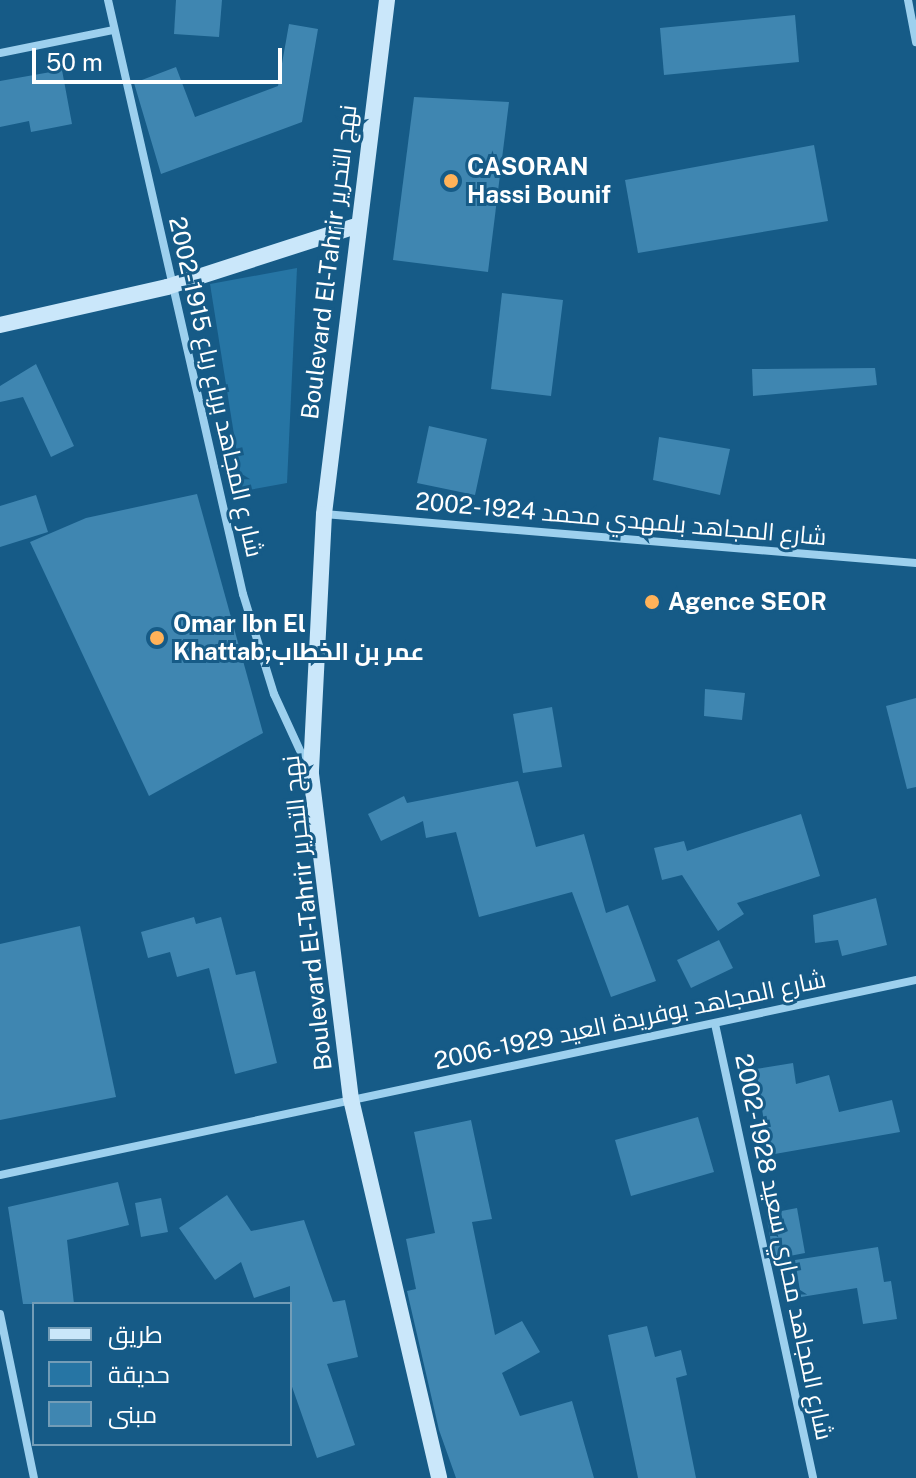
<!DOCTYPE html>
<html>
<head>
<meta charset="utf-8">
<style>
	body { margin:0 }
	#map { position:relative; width:916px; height:1478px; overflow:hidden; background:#165b87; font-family:"Public Sans",Cairo,sans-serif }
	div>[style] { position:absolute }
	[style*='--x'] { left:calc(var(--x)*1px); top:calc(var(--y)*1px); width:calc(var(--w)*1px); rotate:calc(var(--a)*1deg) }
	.green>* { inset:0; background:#2675a4 }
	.building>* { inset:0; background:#3f86b1 }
	.street>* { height:8px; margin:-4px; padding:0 4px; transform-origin:4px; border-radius:4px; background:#9dd0ee }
	.secondary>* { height:16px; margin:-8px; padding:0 8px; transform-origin:8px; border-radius:8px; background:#cae7fa }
	.dots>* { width:22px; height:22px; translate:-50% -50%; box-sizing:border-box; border:4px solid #165b87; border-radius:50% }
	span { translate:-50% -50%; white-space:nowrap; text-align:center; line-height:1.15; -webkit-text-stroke:6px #165b87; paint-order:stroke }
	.poi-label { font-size:24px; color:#fff; font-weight:700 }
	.left { translate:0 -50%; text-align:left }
	.street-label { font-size:24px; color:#fff }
	.legend { position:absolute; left:32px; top:1302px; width:260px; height:144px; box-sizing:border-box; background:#165b87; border:2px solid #739db7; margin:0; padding:10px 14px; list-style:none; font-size:24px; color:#fff }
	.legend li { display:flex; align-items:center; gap:16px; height:40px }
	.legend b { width:40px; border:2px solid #739db7 }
	.scale { position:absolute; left:32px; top:48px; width:250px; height:36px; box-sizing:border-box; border:4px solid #fff; border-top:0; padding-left:10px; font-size:24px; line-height:28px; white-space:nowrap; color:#fff; -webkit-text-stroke:6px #165b87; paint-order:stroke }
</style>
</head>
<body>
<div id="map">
	<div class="green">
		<div style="clip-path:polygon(297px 268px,287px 483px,243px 491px,210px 284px)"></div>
	</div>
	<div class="building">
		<div style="clip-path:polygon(176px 0,222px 0,219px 37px,174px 34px)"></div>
		<div style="clip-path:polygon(795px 15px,799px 62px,664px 75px,660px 28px)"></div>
		<div style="clip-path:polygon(289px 24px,318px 29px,302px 122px,161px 174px,134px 83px,176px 67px,195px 117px,278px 86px)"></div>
		<div style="clip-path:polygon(62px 70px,72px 124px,31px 132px,29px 121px,0 127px,0 81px)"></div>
		<div style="clip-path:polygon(414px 97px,509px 102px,488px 272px,393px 260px)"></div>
		<div style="clip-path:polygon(814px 145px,828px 221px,638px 253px,625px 180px)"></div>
		<div style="clip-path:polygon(502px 293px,563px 300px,551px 396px,491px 389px)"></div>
		<div style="clip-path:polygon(36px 364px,74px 446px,51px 457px,23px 397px,0 402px,0 386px)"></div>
		<div style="clip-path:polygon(875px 368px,877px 385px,753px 396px,752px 369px)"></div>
		<div style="clip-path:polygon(429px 426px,487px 439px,475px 495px,417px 483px)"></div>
		<div style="clip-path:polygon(659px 437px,730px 449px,720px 495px,653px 480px)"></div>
		<div style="clip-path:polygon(197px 494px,263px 733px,149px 796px,30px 542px,86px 518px)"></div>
		<div style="clip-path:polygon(36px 495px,48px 532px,0 547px,0 506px)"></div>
		<div style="clip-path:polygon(705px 689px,745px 693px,742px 720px,704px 716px)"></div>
		<div style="clip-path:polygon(916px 698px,916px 787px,907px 789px,886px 706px)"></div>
		<div style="clip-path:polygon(552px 707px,562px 767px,523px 773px,513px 714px)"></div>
		<div style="clip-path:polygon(518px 781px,536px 847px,584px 834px,606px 913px,628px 905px,656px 981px,611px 997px,572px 892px,479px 917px,456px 832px,426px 838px,423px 821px,381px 841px,368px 814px,404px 796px,407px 803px)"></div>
		<div style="clip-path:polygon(801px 814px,820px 876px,737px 903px,744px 914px,718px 931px,682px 875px,662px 880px,654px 848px,684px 841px,687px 851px)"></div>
		<div style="clip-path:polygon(876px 898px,887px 945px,842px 956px,838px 940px,815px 943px,813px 915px)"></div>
		<div style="clip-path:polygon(194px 917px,196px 924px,221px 917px,236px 975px,255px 971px,277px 1063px,235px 1074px,209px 968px,177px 977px,170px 952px,148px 958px,141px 932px)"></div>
		<div style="clip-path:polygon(80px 926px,116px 1097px,0 1120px,0 944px)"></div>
		<div style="clip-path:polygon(719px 940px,733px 968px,691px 988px,677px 960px)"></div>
		<div style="clip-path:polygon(793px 1063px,796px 1084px,829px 1075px,839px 1112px,892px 1100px,900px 1132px,769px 1155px,756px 1069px)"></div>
		<div style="clip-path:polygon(698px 1117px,714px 1172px,631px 1196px,615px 1140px)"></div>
		<div style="clip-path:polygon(471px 1120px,492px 1219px,472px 1222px,495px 1335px,522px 1321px,540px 1352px,502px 1373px,520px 1416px,572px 1401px,594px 1478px,456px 1478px,439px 1430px,407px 1291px,416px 1289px,406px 1239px,435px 1233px,414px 1132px)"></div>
		<div style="clip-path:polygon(118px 1182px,129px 1225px,67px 1240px,74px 1304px,23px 1304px,8px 1207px)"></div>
		<div style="clip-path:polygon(227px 1195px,251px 1231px,304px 1220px,333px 1302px,345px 1300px,358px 1357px,327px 1364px,355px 1445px,317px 1458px,290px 1381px,290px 1286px,254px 1298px,241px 1262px,215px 1280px,179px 1228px)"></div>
		<div style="clip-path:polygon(161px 1198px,168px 1232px,141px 1237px,135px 1203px)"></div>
		<div style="clip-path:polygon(797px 1208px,805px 1253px,774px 1259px,766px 1214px)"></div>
		<div style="clip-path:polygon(878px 1247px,884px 1282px,891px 1281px,897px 1319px,863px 1324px,857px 1288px,801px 1297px,795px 1260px)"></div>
		<div style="clip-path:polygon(647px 1326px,655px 1357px,681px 1350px,687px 1375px,676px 1378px,696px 1478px,638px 1478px,608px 1335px)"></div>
	</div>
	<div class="street">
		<div style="--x:108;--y:0;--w:609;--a:77.2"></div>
		<div style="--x:243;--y:594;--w:105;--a:72.8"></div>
		<div style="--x:274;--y:694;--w:81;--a:65.3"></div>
		<div style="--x:908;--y:0;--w:43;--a:79.2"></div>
		<div style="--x:0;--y:53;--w:115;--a:-11.5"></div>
		<div style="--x:324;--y:514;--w:594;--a:4.73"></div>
		<div style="--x:715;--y:1024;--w:464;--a:77.8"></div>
		<div style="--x:0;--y:1175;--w:937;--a:-12.02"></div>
		<div style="--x:0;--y:1314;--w:167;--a:78.3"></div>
	</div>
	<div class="secondary">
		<div style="--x:387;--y:0;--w:518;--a:96.99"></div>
		<div style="--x:324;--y:514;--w:260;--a:92.9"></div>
		<div style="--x:311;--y:774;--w:327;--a:83"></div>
		<div style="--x:351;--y:1099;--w:389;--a:76.9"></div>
		<div style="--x:0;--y:325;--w:171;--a:-12.8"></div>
		<div style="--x:167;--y:287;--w:199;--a:-17.9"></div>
	</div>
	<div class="dots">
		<div style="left:451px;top:181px;background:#ffb259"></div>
		<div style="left:652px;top:602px;background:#ffb259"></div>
		<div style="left:157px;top:638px;background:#ffb259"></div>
	</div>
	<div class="poi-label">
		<span class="left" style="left:467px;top:181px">CASORAN<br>Hassi Bounif</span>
		<span class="left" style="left:668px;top:602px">Agence SEOR</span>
		<span class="left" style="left:173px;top:638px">Omar Ibn El<br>Khattab;عمر بن الخطاب</span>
	</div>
	<div class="street-label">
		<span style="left:329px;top:262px;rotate:-83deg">Boulevard El-Tahrir نهج التحرير</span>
		<span style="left:216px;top:387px;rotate:77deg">شار ع المجاهد برباع رباع 1915-2002</span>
		<span style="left:621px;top:519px;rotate:5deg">شارع المجاهد بلمهدي محمد 1924-2002</span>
		<span style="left:307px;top:913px;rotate:-96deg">Boulevard El-Tahrir نهج التحرير</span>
		<span style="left:630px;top:1020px;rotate:-12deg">شارع المجاهد بوفريدة العيد 1929-2006</span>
		<span style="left:784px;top:1247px;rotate:78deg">شارع المجاهد محاري سعيد 1928-2002</span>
	</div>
	<ul class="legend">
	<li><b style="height:10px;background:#cae7fa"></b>طريق</li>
	<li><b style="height:22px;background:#2675a4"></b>حديقة</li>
	<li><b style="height:22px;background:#3f86b1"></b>مبنى</li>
	</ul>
	<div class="scale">50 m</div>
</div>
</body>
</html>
